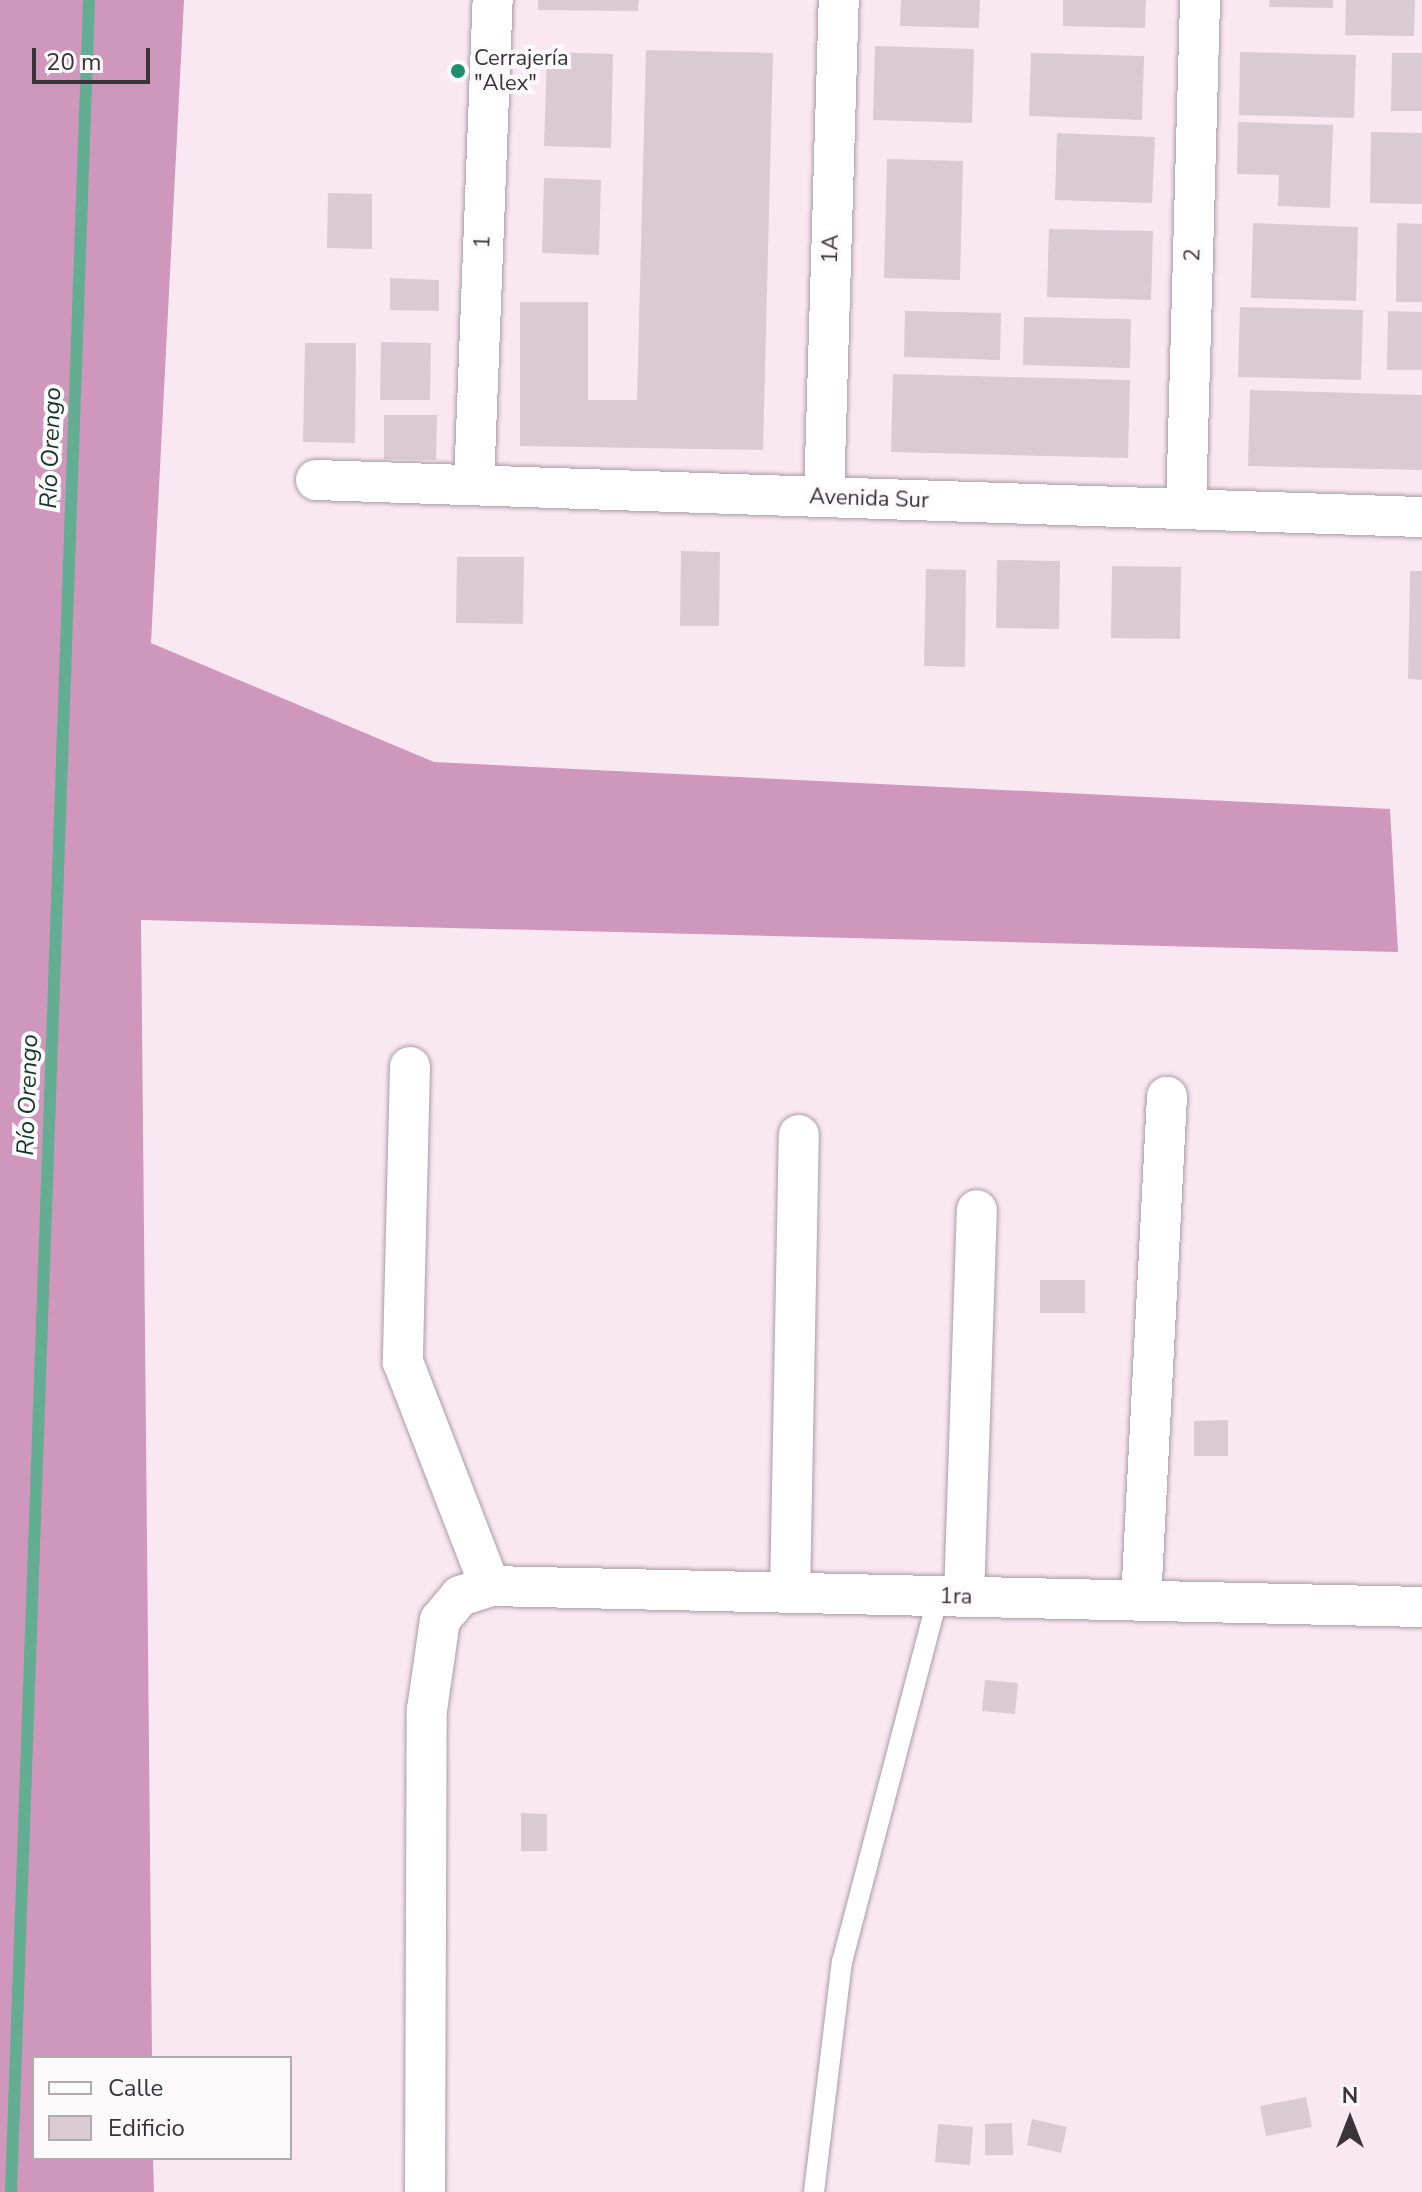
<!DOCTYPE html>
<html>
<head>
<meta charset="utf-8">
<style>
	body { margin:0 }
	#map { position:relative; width:1422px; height:2192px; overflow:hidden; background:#f9e8f2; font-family:"Nunito Sans",sans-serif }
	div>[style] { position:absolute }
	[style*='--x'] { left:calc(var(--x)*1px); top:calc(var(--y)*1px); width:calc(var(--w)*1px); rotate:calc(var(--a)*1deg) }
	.forest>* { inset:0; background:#d097bc }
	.stream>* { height:12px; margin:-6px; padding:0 6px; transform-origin:6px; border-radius:6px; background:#63ad93 }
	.building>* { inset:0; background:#dacad4 }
	.roads { filter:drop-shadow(0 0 2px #aa9ba5) drop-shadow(0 0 2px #aa9ba5) }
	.lane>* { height:20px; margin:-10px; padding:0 10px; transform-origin:10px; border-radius:10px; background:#fff }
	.street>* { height:40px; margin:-20px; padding:0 20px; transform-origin:20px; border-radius:20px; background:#fff }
	.dots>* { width:22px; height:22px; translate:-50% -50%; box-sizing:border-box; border:4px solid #fdfafc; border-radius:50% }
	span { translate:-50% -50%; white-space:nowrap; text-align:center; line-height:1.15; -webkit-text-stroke:8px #fdfafc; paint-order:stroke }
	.poi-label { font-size:22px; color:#3a3438 }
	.left { translate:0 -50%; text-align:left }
	.street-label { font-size:22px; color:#3a3438 }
	.water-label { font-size:24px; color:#12352a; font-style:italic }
	.legend { position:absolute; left:32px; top:2056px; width:260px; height:104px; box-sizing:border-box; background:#fdfafc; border:2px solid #afabae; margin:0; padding:10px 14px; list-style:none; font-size:24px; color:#3a3438 }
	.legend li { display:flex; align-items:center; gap:16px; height:40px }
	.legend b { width:40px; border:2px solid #afabae }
	.north { position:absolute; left:1310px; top:2080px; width:80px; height:80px; -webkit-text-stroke:6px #fdfafc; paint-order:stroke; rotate:0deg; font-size:22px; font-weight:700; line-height:32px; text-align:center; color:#3a3438 }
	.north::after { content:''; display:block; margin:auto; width:28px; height:36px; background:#3a3438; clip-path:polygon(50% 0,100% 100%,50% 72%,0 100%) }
	.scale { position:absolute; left:32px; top:48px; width:118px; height:36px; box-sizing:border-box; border:4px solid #3a3438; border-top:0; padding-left:10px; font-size:24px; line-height:28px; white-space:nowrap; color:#3a3438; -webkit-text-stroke:6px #fdfafc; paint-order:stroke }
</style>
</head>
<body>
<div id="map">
	<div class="forest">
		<div style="clip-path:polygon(0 0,184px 0,151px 643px,434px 762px,1390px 809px,1398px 952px,141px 920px,152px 2058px,34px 2058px,34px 2158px,153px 2158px,154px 2192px,0 2192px)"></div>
	</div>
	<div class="stream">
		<div style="--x:11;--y:2192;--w:2193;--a:-87.96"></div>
	</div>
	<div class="building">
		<div style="clip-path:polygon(538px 0,639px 0,638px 11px,538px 10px)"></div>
		<div style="clip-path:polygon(901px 0,980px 0,979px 28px,900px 26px)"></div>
		<div style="clip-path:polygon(1063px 0,1146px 0,1145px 28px,1063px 26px)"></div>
		<div style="clip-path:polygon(1270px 0,1333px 0,1333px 8px,1269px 7px)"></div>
		<div style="clip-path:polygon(1346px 0,1415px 0,1414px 36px,1345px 35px)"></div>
		<div style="clip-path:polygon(875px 46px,974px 49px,972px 123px,873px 120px)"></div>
		<div style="clip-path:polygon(646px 50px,773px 53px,763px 450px,520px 446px,520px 302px,588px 302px,588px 400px,637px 400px)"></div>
		<div style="clip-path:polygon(547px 52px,613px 54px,611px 148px,544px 146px)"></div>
		<div style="clip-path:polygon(1240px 52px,1356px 55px,1354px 118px,1239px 115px)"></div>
		<div style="clip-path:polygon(1031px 53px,1144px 56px,1142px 120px,1029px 116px)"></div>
		<div style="clip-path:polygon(1392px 53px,1422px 53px,1422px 111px,1391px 111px)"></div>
		<div style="clip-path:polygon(1238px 122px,1333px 125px,1330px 208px,1278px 206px,1279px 175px,1237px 174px)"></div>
		<div style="clip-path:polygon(1371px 132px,1422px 133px,1422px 204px,1370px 203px)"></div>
		<div style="clip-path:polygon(1057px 133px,1155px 137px,1152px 203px,1055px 200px)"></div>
		<div style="clip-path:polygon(887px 159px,963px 161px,960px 280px,884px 278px)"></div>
		<div style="clip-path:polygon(544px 178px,601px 180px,599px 255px,542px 253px)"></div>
		<div style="clip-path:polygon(328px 193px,372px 194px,372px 249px,327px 248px)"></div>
		<div style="clip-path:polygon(1253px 223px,1358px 227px,1356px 301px,1251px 298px)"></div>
		<div style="clip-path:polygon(1397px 223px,1422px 224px,1422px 302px,1396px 302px)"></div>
		<div style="clip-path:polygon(1049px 229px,1153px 231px,1151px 300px,1047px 297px)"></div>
		<div style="clip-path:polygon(390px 278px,439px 280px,439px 311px,390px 310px)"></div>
		<div style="clip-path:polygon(1240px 307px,1363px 310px,1361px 380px,1238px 377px)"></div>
		<div style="clip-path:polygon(905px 311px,1001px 313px,1000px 360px,904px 357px)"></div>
		<div style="clip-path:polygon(1388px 311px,1422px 312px,1422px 370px,1387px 370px)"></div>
		<div style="clip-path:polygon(1024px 317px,1131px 319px,1130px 368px,1023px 365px)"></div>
		<div style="clip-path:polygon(381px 342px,431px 343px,430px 400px,380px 400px)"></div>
		<div style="clip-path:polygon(305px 343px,356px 343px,355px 443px,303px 442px)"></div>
		<div style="clip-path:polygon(893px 374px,1130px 380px,1128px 458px,891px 452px)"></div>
		<div style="clip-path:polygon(1250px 390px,1422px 395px,1422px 470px,1248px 466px)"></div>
		<div style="clip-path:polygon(384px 415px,437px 415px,436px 460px,384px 459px)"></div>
		<div style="clip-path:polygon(681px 551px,720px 552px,719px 626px,680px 626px)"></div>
		<div style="clip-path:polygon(457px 557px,524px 557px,523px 624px,456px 623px)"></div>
		<div style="clip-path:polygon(997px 560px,1060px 561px,1059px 629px,996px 628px)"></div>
		<div style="clip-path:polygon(1112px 566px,1181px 567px,1180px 639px,1111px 638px)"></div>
		<div style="clip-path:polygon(926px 569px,966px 570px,965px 667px,924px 666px)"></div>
		<div style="clip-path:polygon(1410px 571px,1422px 571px,1422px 680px,1408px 679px)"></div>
		<div style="clip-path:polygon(1040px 1280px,1085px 1280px,1085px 1313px,1040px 1313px)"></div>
		<div style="clip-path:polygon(1228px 1420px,1228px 1456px,1194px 1456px,1194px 1421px)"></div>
		<div style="clip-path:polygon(985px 1680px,1018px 1683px,1015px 1714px,982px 1711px)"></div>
		<div style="clip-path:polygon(521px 1813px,547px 1814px,547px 1851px,521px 1851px)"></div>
		<div style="clip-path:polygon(1306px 2097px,1312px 2127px,1266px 2136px,1260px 2106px)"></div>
		<div style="clip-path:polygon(1032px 2119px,1067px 2127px,1061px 2153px,1027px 2145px)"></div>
		<div style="clip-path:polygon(1012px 2123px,1013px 2155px,985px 2155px,985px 2124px)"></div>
		<div style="clip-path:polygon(938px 2124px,973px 2127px,970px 2165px,935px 2162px)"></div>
	</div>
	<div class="roads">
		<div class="lane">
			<div style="--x:814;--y:2192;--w:232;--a:-83.1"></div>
			<div style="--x:842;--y:1962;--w:378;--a:-75.3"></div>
		</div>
		<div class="street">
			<div style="--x:316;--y:480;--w:1107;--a:1.92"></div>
			<div style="--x:474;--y:485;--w:485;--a:-87.8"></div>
			<div style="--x:824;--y:497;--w:497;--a:-88.3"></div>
			<div style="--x:1186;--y:509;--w:509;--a:-88.42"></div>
			<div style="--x:410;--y:1067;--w:295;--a:91.4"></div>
			<div style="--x:403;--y:1362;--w:240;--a:68.8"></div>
			<div style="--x:790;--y:1593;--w:458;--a:-88.9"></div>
			<div style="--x:964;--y:1597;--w:387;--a:-88.1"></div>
			<div style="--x:1141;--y:1601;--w:505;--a:-87.05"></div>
			<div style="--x:425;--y:2192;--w:482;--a:-89.8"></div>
			<div style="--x:427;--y:1710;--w:91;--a:-81.8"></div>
			<div style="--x:440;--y:1620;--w:31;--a:-50"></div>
			<div style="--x:460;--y:1596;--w:32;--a:-18"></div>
			<div style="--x:490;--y:1586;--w:932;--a:1.29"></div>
		</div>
	</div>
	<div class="dots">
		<div style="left:458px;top:71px;background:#1d8f6f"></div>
	</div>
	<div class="poi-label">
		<span class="left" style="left:474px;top:71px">Cerrajería<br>"Alex"</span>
	</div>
	<div class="street-label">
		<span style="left:483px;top:242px;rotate:-88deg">1</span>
		<span style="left:831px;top:249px;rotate:-88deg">1A</span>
		<span style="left:1193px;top:255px;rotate:-88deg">2</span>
		<span style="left:869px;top:499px;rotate:2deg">Avenida Sur</span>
		<span style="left:956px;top:1597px;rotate:1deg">1ra</span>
	</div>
	<div class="water-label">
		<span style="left:51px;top:448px;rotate:-88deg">Río Orengo</span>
		<span style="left:28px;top:1095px;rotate:-88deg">Río Orengo</span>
	</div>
	<ul class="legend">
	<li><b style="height:10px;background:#fff"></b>Calle</li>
	<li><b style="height:22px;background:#dacad4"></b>Edificio</li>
	</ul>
	<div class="north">N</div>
	<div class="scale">20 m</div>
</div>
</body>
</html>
